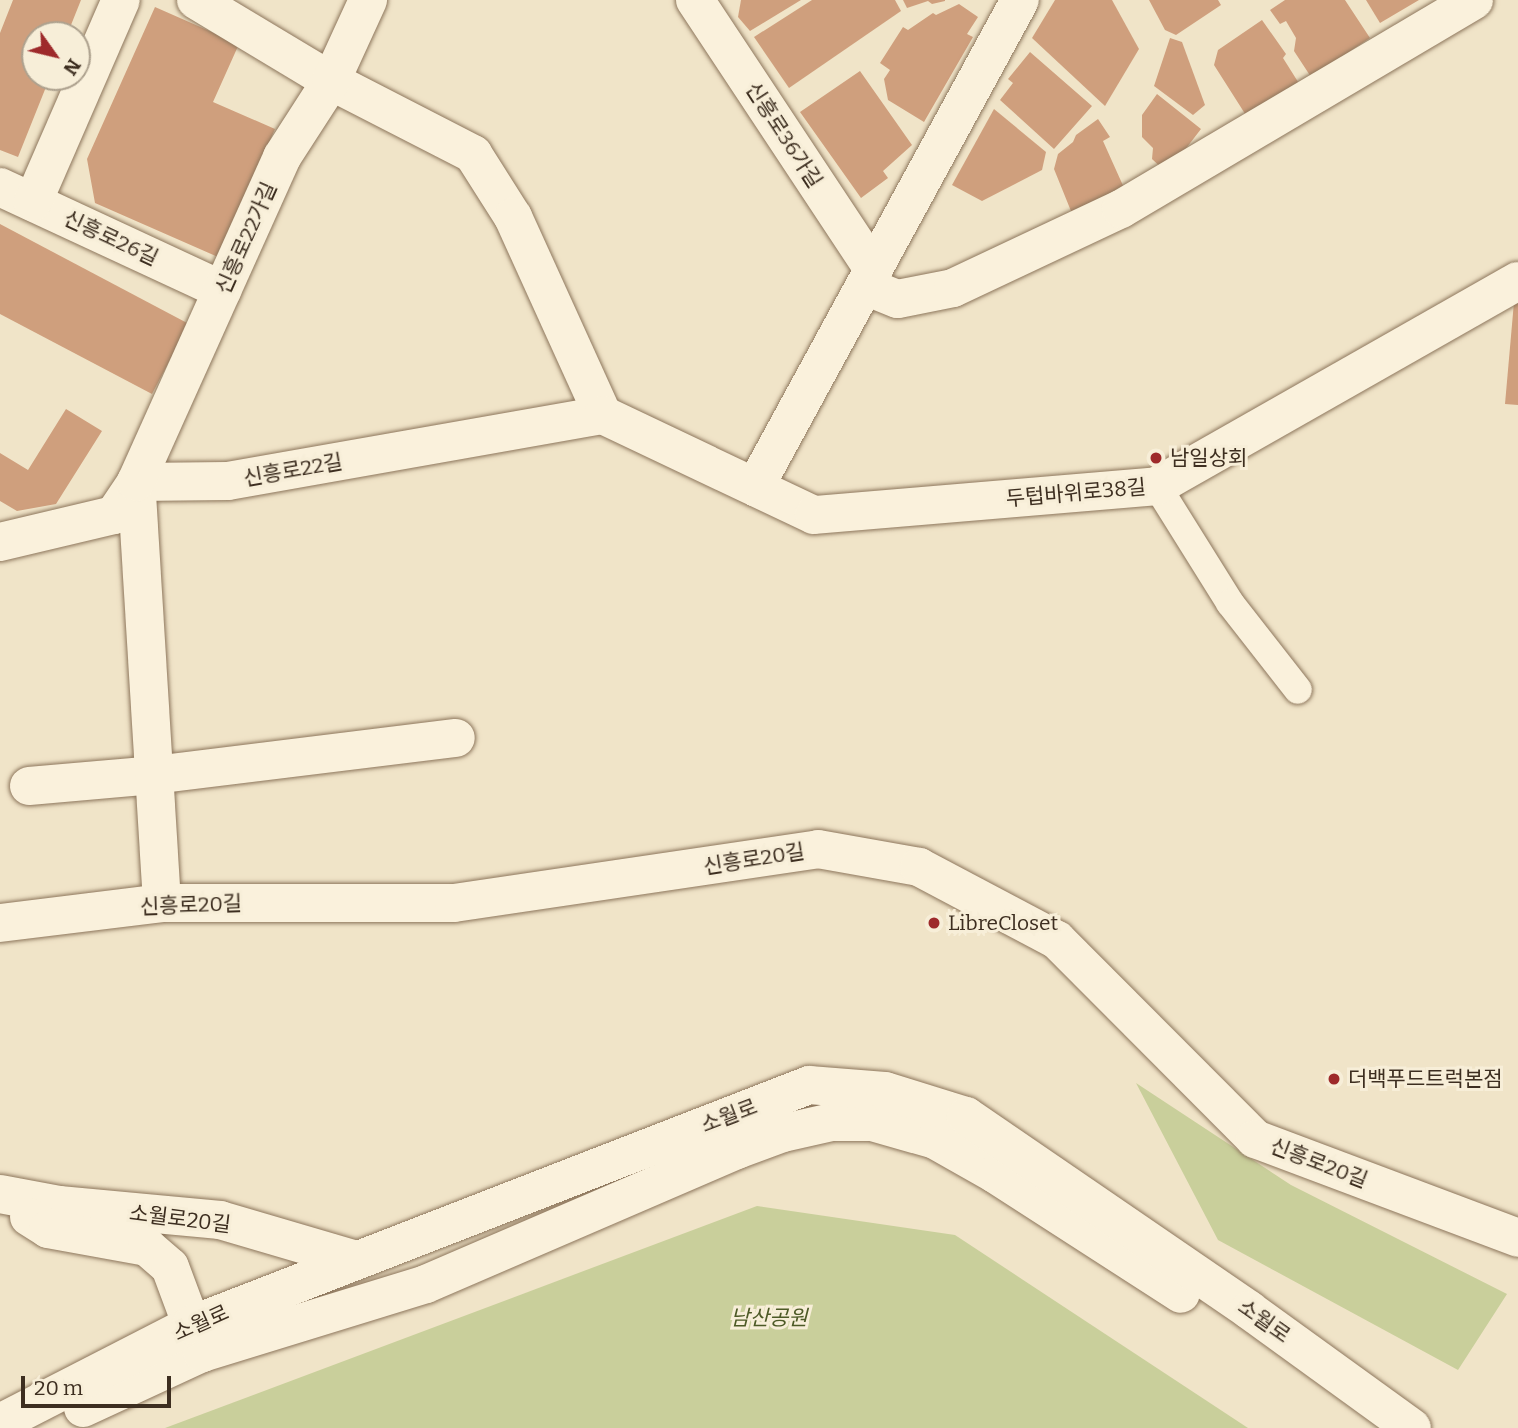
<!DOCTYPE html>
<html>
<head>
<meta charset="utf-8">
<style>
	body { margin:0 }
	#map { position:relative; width:1518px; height:1428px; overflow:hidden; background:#f0e4c8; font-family:Bitter,"Noto Sans KR",serif }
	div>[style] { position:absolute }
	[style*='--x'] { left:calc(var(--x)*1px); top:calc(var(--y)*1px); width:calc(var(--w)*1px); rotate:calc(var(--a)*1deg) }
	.green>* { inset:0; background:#c9cf9b }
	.building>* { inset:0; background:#cf9f7d }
	.roads { filter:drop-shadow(0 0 2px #8d765c) drop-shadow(0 0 2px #8d765c) }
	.service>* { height:28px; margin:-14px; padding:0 14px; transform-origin:14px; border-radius:14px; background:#faf1dc }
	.minor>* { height:38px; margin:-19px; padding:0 19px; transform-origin:19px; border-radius:19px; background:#faf1dc }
	.secondary>* { height:38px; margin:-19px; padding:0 19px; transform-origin:19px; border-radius:19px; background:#faf1dc }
	.dots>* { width:19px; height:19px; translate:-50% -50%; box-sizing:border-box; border:4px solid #f7eed8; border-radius:50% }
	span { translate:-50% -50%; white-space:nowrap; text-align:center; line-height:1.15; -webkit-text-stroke:6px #f7eed8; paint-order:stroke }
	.street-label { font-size:21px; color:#3d2e20 }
	.poi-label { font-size:21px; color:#3d2e20 }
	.left { translate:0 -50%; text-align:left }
	.park-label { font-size:21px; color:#4d5a26; font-style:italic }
	.north { position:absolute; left:21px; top:21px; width:70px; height:70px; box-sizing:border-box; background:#f7eed8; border:2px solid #ada18e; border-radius:50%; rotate:124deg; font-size:19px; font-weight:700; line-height:28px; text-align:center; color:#3d2e20 }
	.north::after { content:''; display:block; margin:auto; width:24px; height:32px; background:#9e2a2b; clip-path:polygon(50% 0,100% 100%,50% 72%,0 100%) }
	.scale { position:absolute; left:21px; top:1376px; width:150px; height:32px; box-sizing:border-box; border:4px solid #3d2e20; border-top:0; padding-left:9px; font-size:21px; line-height:24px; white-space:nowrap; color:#3d2e20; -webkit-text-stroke:5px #f7eed8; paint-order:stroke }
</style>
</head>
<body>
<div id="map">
	<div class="green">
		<div style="clip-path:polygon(1136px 1083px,1291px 1185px,1507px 1294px,1458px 1370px,1218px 1240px)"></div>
		<div style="clip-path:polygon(757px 1206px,955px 1235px,1248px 1428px,165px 1428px)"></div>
	</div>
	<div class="building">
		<div style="clip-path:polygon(13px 0,81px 0,67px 35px,35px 35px,35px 77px,50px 77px,18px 157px,0 150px,0 33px)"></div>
		<div style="clip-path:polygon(741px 0,801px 0,750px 31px,738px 17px)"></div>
		<div style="clip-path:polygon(812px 0,895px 0,901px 11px,789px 88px,754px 37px)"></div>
		<div style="clip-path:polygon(903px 0,945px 0,945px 1px,932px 4px,928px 1px,907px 8px)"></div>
		<div style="clip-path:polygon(1055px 0,1112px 0,1139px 49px,1105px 106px,1032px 38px)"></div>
		<div style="clip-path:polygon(1149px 0,1218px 0,1221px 5px,1176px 35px,1165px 30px)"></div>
		<div style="clip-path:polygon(1285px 0,1345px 0,1370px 38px,1311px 77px,1294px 51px,1296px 38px,1286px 21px,1280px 24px,1270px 10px)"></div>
		<div style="clip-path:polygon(1366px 0,1419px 0,1380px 23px)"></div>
		<div style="clip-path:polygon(959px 4px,978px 17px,967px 34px,973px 37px,924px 122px,888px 100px,884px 79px,890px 70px,880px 63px,903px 27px,908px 30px,933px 13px,936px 15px)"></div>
		<div style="clip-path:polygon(155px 7px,239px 44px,213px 102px,275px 129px,218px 257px,95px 203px,87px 159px)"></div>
		<div style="clip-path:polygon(1262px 20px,1286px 54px,1283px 58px,1300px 85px,1249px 120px,1214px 65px,1218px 50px)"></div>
		<div style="clip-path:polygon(1170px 38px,1182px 42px,1205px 105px,1193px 115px,1154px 86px)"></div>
		<div style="clip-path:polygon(1030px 52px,1092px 106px,1054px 149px,1000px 100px,1013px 83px,1008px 79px)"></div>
		<div style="clip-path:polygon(860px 71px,912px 145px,883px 171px,888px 178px,861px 198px,800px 112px)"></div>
		<div style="clip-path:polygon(1157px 94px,1201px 129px,1167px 173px,1152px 159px,1153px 148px,1142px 137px,1142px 115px)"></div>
		<div style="clip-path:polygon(994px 109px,1046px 152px,1042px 170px,982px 201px,952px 185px)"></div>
		<div style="clip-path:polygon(1098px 119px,1110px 137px,1103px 141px,1125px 190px,1075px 221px,1054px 169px,1058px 154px,1073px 142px,1076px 135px)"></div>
		<div style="clip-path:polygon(0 224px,189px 324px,152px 394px,0 314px)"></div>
		<div style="clip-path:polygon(1514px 302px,1518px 302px,1518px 405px,1505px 404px)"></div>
		<div style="clip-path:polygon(66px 409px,102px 431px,56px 504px,17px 511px,0 501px,0 453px,28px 470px)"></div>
	</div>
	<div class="roads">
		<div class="service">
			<div style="--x:1157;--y:486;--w:138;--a:58"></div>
			<div style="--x:1230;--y:603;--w:110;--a:52"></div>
		</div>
		<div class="minor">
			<div style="--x:196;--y:0;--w:157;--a:31"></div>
			<div style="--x:331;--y:81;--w:160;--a:27.2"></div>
			<div style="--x:473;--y:154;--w:75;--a:57.6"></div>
			<div style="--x:513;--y:217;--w:217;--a:65.6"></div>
			<div style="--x:695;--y:0;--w:324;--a:56.5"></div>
			<div style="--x:0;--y:187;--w:245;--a:24.9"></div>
			<div style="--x:33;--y:202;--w:220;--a:-66.5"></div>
			<div style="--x:865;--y:286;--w:35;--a:22"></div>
			<div style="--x:898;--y:299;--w:56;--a:-11.3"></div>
			<div style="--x:953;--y:288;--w:186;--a:-25.2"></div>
			<div style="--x:1121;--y:209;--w:410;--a:-30.6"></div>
			<div style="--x:755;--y:487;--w:554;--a:-61.45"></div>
			<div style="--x:0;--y:542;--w:117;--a:-13.3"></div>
			<div style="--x:114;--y:515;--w:40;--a:-56"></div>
			<div style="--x:136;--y:482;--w:92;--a:-0.6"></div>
			<div style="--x:228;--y:481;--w:381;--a:-10"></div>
			<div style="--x:603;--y:415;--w:233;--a:25.4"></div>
			<div style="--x:814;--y:515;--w:344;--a:-4.8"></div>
			<div style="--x:1157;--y:486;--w:415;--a:-29.6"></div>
			<div style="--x:29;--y:786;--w:125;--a:-5"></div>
			<div style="--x:154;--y:775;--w:304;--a:-7"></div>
			<div style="--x:162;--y:903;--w:422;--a:-93.5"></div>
			<div style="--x:136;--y:482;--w:356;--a:-65.8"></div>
			<div style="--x:282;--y:157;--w:90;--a:-57.2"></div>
			<div style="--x:331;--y:81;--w:89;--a:-65.4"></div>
			<div style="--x:0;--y:923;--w:163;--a:-7"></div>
			<div style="--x:162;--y:903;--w:292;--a:0"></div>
			<div style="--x:454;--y:903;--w:368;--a:-8.4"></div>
			<div style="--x:818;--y:849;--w:103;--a:10.1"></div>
			<div style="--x:919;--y:867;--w:156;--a:27.9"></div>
			<div style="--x:1057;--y:940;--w:281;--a:45.1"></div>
			<div style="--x:1255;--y:1139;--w:281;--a:20.6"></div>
			<div style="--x:0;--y:1194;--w:60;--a:10.6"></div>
			<div style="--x:59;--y:1205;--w:162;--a:5.3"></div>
			<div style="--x:220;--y:1220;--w:142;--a:16.4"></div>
			<div style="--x:29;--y:1217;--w:22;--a:32"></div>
			<div style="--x:48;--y:1229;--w:101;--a:10.3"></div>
			<div style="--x:147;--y:1247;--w:30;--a:41"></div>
			<div style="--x:170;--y:1267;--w:92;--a:69.6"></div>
		</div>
		<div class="secondary">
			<div style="--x:83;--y:1408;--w:131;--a:-24.8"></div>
			<div style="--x:202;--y:1353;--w:234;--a:-17.1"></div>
			<div style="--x:426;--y:1284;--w:339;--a:-23.3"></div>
			<div style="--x:737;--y:1150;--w:49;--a:-20.3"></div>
			<div style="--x:783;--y:1133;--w:50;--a:-12.7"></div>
			<div style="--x:832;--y:1122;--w:40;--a:0"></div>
			<div style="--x:872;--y:1122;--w:66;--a:15.9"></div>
			<div style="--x:935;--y:1140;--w:69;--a:29.5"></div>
			<div style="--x:995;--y:1174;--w:221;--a:32.8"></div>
			<div style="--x:0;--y:1423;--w:215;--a:-27.2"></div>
			<div style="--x:191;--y:1325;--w:663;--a:-21.22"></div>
			<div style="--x:809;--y:1085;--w:76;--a:4.5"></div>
			<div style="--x:885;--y:1091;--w:85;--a:17.2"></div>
			<div style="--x:966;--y:1116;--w:343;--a:34.4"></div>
			<div style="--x:1249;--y:1310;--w:201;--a:35.9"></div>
		</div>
	</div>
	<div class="dots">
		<div style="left:1156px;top:458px;background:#9e2a2b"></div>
		<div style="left:934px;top:923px;background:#9e2a2b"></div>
		<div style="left:1334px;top:1079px;background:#9e2a2b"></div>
	</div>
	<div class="street-label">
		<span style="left:784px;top:135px;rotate:57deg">신흥로36가길</span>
		<span style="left:111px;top:238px;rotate:25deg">신흥로26길</span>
		<span style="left:246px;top:238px;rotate:-66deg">신흥로22가길</span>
		<span style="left:293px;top:470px;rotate:-10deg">신흥로22길</span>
		<span style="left:1076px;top:493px;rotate:-5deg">두텁바위로38길</span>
		<span style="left:754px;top:859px;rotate:-9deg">신흥로20길</span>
		<span style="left:191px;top:905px;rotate:-2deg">신흥로20길</span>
		<span style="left:729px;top:1116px;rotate:-21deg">소월로</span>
		<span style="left:1319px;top:1163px;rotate:21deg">신흥로20길</span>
		<span style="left:180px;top:1219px;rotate:7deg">소월로20길</span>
		<span style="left:1264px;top:1321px;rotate:35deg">소월로</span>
		<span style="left:201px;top:1323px;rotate:-24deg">소월로</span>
	</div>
	<div class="poi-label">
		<span class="left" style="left:1170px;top:458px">남일상회</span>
		<span class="left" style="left:948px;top:923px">LibreCloset</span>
		<span class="left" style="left:1348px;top:1079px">더백푸드트럭본점</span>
	</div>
	<div class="park-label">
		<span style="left:769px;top:1318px">남산공원</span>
	</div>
	<div class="north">N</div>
	<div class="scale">20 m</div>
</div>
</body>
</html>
